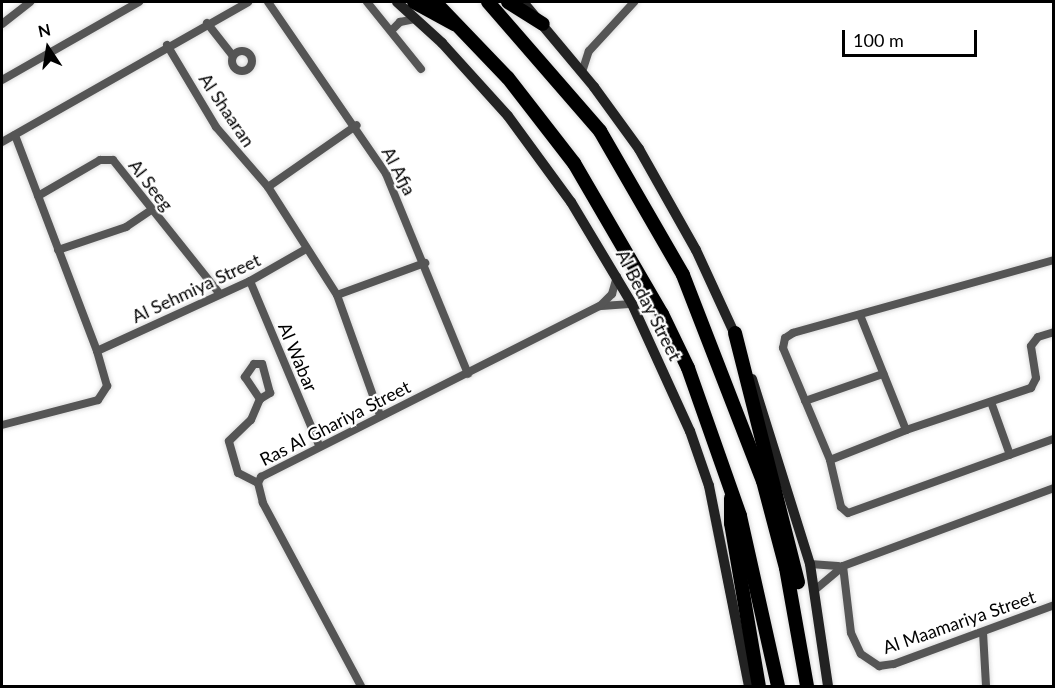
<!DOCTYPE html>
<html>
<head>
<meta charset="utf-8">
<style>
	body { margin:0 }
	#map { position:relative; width:1055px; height:688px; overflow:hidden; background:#fff; font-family:Lato,sans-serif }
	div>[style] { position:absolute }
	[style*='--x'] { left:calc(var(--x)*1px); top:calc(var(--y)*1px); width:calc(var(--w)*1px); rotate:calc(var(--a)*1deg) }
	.roads { filter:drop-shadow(0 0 2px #dbdbdb) drop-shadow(0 0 2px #dbdbdb) }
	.street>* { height:8px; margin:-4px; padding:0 4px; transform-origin:4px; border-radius:4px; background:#555 }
	.street>.ring { margin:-4px; padding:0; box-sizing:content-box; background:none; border:8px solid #555; border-radius:50% }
	.secondary>* { height:10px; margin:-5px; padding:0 5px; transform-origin:5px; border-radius:5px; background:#222 }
	.highway>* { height:14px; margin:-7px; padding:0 7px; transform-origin:7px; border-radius:7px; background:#000 }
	span { translate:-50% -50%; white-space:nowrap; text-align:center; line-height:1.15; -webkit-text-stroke:4.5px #fff; paint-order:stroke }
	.street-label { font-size:18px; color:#000 }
	.frame { position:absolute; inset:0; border:3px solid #000; pointer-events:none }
	.north { position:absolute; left:18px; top:18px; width:60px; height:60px; -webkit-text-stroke:4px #fff; paint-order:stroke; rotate:348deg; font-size:16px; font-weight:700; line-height:24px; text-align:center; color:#000 }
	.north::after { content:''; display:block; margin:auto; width:21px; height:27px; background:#000; clip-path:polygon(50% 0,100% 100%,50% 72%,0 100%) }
	.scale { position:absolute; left:842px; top:30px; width:135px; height:27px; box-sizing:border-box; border:3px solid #000; border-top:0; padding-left:8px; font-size:18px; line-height:21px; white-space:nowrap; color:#000; -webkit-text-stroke:4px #fff; paint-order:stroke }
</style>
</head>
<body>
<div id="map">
	<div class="roads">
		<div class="street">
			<div style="--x:268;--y:2;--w:209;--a:55.5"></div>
			<div style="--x:386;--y:174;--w:216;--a:67.7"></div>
			<div style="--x:367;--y:2;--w:86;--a:51.1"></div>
			<div style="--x:207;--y:23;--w:42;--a:51.8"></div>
			<div style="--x:2;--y:24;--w:36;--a:-38"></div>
			<div style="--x:393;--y:29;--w:10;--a:-45"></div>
			<div style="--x:400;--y:22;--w:16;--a:-11"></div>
			<div style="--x:167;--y:45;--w:96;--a:59.1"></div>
			<div style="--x:216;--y:127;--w:79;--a:49.1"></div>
			<div style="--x:268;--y:187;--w:128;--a:57.4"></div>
			<div style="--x:337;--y:295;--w:127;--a:70.3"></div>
			<div class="ring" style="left:232px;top:51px;width:12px;height:12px"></div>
			<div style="--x:582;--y:72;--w:22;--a:-72"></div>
			<div style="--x:589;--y:51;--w:67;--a:-47.4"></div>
			<div style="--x:2;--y:80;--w:158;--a:-29.7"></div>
			<div style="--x:2;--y:142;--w:283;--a:-29.6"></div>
			<div style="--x:268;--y:187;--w:108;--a:-34.9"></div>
			<div style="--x:38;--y:196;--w:72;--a:-30.1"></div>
			<div style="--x:100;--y:160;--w:13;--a:0"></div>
			<div style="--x:113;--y:160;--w:171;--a:51.4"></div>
			<div style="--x:58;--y:250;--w:72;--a:-18.7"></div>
			<div style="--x:126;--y:227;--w:30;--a:-34"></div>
			<div style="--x:1054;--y:260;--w:271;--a:164.4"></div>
			<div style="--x:793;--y:333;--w:9;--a:148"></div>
			<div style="--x:785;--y:338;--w:10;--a:101"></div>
			<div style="--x:783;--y:348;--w:121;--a:67.2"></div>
			<div style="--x:830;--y:460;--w:48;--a:76.8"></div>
			<div style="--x:841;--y:507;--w:9;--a:41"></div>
			<div style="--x:848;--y:513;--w:219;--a:-19.8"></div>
			<div style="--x:250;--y:281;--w:178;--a:67.2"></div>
			<div style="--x:337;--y:295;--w:94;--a:-20"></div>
			<div style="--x:602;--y:306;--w:30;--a:-4"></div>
			<div style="--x:860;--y:315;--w:124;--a:68.2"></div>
			<div style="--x:97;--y:351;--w:168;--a:-24.6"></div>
			<div style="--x:250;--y:281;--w:64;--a:-29.7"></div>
			<div style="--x:805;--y:401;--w:83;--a:-19.1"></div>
			<div style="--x:991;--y:402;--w:56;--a:70.3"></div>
			<div style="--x:2;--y:425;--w:99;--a:-14.6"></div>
			<div style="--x:98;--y:400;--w:17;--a:-57"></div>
			<div style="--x:107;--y:386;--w:36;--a:-106"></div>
			<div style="--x:97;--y:351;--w:231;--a:-110.8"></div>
			<div style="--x:830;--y:460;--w:82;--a:-21.5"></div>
			<div style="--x:906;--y:430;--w:132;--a:-18.6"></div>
			<div style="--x:1031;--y:388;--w:11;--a:-63"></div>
			<div style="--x:1036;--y:378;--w:32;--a:-99"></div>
			<div style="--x:1031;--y:346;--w:11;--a:-52"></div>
			<div style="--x:1038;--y:337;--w:17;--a:-17"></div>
			<div style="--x:258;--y:483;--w:22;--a:-153"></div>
			<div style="--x:238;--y:473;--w:33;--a:-106"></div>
			<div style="--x:229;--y:441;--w:30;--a:-44"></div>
			<div style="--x:251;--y:420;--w:23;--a:-67"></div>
			<div style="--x:260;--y:399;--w:12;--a:-31"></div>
			<div style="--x:270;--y:393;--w:30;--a:-105"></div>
			<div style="--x:262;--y:364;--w:8;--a:180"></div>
			<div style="--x:254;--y:364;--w:16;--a:125"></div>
			<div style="--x:245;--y:377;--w:27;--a:56"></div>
			<div style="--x:810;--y:564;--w:28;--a:4"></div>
			<div style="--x:843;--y:566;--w:67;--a:83.2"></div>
			<div style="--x:851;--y:633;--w:23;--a:65"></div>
			<div style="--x:861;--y:654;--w:22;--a:34"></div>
			<div style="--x:879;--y:666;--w:15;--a:-8"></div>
			<div style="--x:894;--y:664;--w:171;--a:-20.2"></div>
			<div style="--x:816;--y:589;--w:35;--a:-40"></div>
			<div style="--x:843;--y:566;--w:225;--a:-20.3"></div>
			<div style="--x:983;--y:632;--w:54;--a:86.8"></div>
			<div style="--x:361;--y:686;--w:208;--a:-118.2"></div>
			<div style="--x:263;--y:503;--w:21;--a:-104"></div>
			<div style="--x:258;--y:483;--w:7;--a:-63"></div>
			<div style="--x:261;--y:477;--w:380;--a:-26.8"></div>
			<div style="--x:600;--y:306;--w:17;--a:-45"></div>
			<div style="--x:612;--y:294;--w:18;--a:-74"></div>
		</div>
		<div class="secondary">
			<div style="--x:397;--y:2;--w:61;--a:42.3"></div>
			<div style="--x:442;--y:43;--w:98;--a:47.9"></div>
			<div style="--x:508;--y:116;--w:107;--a:53.8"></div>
			<div style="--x:571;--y:202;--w:119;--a:59.1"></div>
			<div style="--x:632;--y:304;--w:140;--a:65.5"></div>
			<div style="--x:690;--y:431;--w:58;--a:70.9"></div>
			<div style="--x:709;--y:486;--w:204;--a:78.7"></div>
			<div style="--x:523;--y:2;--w:111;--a:50.1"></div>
			<div style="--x:594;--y:87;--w:77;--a:54"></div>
			<div style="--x:639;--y:149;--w:116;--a:60.6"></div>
			<div style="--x:696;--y:250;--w:98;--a:65.3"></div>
			<div style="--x:752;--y:379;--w:194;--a:72.6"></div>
			<div style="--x:810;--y:564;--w:123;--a:81.6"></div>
		</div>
		<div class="highway">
			<div style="--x:414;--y:2;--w:46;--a:28.8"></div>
			<div style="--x:435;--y:2;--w:105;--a:46.2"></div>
			<div style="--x:508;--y:78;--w:108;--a:52.2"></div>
			<div style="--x:574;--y:163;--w:175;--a:59.8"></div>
			<div style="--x:662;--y:314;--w:60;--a:64.3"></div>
			<div style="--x:688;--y:368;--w:157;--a:70.6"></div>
			<div style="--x:740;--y:516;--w:174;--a:77.4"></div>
			<div style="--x:488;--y:2;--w:171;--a:49"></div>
			<div style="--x:600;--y:131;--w:166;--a:60"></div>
			<div style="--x:683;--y:275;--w:221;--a:68.8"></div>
			<div style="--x:763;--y:481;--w:90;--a:75.2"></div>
			<div style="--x:786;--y:568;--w:120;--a:79.9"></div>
			<div style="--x:508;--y:2;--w:41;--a:32.2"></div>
			<div style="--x:735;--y:333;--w:257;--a:75.8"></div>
			<div style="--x:731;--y:498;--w:25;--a:90"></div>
			<div style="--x:731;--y:523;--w:165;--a:80.3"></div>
		</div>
	</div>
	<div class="street-label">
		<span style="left:227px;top:110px;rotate:56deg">Al Shaaran</span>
		<span style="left:399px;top:171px;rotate:62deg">Al Afja</span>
		<span style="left:151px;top:185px;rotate:52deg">Al Seeg</span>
		<span style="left:196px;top:288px;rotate:-25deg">Al Sehmiya Street</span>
		<span style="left:649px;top:305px;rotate:63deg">Al Beday Street</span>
		<span style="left:298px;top:357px;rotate:67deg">Al Wabar</span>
		<span style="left:335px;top:423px;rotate:-27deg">Ras Al Ghariya Street</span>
		<span style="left:959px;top:622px;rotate:-19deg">Al Maamariya Street</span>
	</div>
	<div class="frame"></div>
	<div class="north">N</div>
	<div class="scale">100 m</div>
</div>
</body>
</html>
